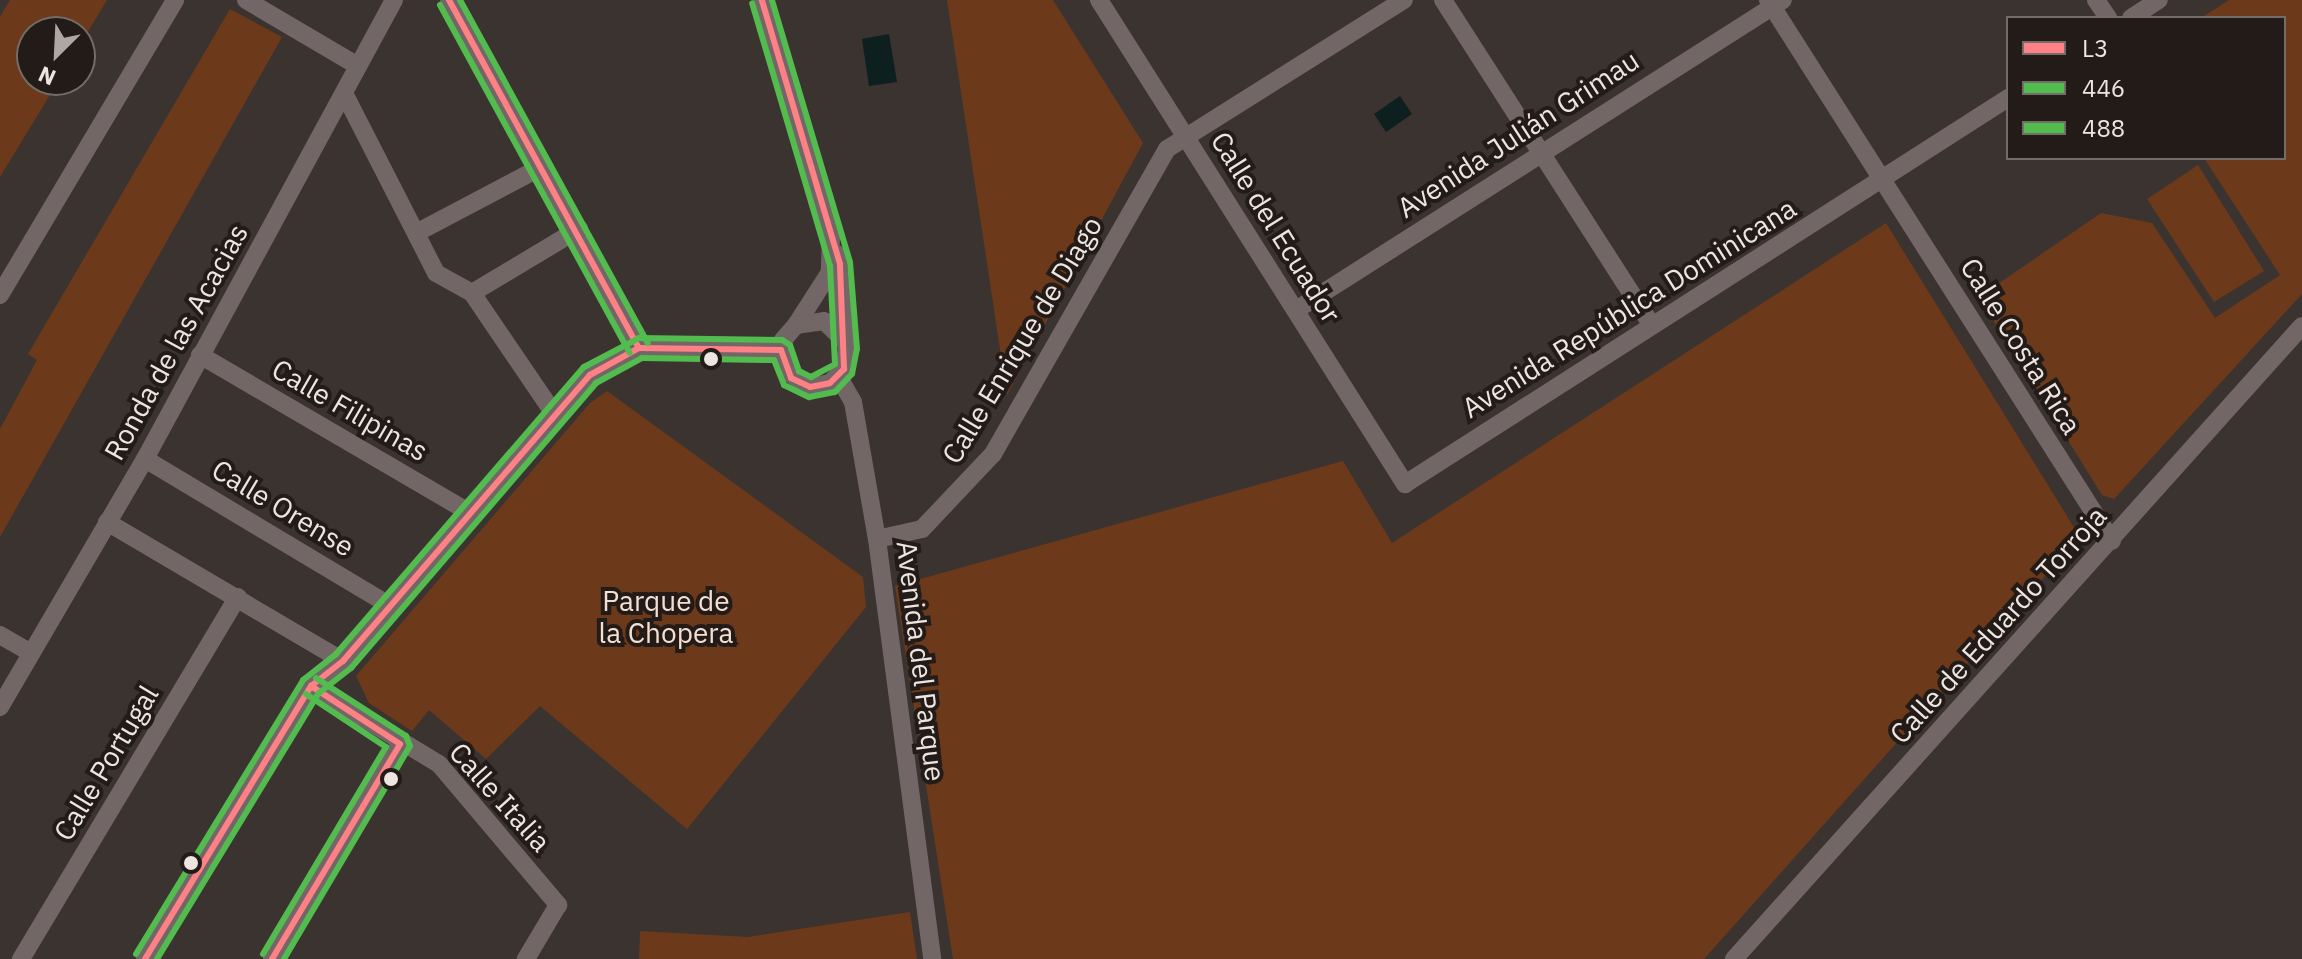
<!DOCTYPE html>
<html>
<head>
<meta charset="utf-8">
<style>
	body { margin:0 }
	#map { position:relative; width:2302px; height:959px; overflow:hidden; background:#3a3330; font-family:"IBM Plex Sans",sans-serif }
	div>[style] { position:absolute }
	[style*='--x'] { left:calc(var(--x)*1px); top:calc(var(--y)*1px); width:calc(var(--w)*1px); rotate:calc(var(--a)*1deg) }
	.green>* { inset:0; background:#6c3a1a }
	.water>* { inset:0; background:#0e1f1f }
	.street>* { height:18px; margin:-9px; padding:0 9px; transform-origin:9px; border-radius:9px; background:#736667 }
	.bus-1>* { height:6px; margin:-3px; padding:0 3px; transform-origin:3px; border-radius:3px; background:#ff8085 }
	.bus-2>* { height:6px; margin:-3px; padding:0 3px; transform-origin:3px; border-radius:3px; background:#52bc4e }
	.bus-3>* { height:6px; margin:-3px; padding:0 3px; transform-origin:3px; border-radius:3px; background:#52bc4e }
	.dots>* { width:22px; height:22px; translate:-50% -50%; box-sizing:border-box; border:4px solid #221b18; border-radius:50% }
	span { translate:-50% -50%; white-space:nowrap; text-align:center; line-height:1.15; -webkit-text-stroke:8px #221b18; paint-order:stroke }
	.street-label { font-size:28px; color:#eee5e0 }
	.park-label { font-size:28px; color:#f5ded2 }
	.legend { position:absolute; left:2006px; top:16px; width:280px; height:144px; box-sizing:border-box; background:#221b18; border:2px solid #746c68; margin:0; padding:10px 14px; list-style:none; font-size:24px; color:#eee5e0 }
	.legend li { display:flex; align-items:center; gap:16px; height:40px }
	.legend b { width:40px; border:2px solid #746c68 }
	.north { position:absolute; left:16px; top:16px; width:80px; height:80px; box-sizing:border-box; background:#221b18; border:2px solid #746c68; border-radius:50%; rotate:204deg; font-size:22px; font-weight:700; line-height:32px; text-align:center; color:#eee5e0 }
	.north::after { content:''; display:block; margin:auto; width:28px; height:36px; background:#afa7a2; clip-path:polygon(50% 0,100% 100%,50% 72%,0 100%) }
</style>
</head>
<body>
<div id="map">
	<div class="green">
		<div style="clip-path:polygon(10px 0,107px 0,80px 45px,80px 32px,32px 32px,32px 80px,59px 80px,0 177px,0 17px)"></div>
		<div style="clip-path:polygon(947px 0,1053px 0,1143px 143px,1007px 395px)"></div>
		<div style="clip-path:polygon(2229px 0,2302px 0,2302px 294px,2114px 499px,2102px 495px,1979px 297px,2101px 213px,2152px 223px,2215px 318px,2280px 275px,2204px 158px,2284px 158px,2284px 18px,2201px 18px)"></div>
		<div style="clip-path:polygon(230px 9px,282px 37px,0 537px,0 429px,37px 360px,28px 354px)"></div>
		<div style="clip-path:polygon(2198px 165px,2264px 271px,2214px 302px,2147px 199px)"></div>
		<div style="clip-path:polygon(1886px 223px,2080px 537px,1704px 959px,953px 959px,895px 586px,1343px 461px,1392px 543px)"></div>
		<div style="clip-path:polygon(607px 391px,863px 577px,866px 607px,687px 829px,540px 706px,486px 759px,429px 710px,412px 731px,369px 703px,356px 676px,590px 403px)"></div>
		<div style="clip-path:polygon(910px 912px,917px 959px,639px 959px,640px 931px,748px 937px)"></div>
	</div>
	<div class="water">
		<div style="clip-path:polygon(889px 34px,897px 82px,869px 86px,862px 39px)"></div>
		<div style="clip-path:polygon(1400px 96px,1412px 114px,1386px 132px,1374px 114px)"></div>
	</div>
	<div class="street">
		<div style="--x:246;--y:0;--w:130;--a:30.5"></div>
		<div style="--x:449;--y:0;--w:396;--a:61.4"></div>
		<div style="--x:762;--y:0;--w:246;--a:73.7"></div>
		<div style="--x:831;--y:236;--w:36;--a:92"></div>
		<div style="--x:830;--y:272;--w:63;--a:122.7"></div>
		<div style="--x:1099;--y:0;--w:573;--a:57.7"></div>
		<div style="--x:1405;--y:484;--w:716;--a:-32.62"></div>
		<div style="--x:1443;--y:0;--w:387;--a:57.3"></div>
		<div style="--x:1768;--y:0;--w:641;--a:57.55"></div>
		<div style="--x:2096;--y:0;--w:22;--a:56"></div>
		<div style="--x:2131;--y:18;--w:33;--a:-33"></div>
		<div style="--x:344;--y:93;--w:202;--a:62.9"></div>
		<div style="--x:436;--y:273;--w:41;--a:29.1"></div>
		<div style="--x:472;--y:293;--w:148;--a:55.8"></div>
		<div style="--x:418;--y:232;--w:141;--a:-27.8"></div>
		<div style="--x:837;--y:254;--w:97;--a:84.1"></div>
		<div style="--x:847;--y:350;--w:19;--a:99"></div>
		<div style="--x:844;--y:369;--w:20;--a:135"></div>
		<div style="--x:830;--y:383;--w:20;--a:169"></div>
		<div style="--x:810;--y:387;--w:30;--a:-146"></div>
		<div style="--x:785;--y:370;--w:30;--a:-94"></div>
		<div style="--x:783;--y:340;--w:20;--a:-49"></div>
		<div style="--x:796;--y:325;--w:28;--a:-8"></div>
		<div style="--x:824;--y:321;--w:29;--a:44"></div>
		<div style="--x:472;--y:293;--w:125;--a:-30.9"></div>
		<div style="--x:0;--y:295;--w:343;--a:-59.3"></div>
		<div style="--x:1296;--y:310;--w:577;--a:-32.48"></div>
		<div style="--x:200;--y:355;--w:315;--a:30.3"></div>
		<div style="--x:838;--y:376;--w:30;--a:60"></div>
		<div style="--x:853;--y:402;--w:139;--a:80.1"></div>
		<div style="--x:877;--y:539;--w:424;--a:82.5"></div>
		<div style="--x:145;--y:459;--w:287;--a:30.9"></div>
		<div style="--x:107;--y:522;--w:274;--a:30.5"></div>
		<div style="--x:877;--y:539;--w:46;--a:-12.5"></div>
		<div style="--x:922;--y:529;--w:103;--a:-46.6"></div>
		<div style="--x:993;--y:454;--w:351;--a:-60.3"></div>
		<div style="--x:1167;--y:149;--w:280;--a:-32.2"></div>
		<div style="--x:0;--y:635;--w:34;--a:30"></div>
		<div style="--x:311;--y:686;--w:150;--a:31.4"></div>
		<div style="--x:439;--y:764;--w:185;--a:49.8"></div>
		<div style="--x:558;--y:905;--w:63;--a:120.7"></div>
		<div style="--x:0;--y:707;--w:287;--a:-59.7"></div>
		<div style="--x:145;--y:459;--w:522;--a:-61.52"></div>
		<div style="--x:21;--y:959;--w:422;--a:-59.1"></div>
		<div style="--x:145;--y:959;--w:320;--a:-58.7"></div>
		<div style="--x:311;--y:686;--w:41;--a:-38"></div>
		<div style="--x:343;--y:661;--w:378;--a:-49.2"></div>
		<div style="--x:590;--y:375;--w:56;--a:-28.9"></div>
		<div style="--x:639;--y:348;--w:142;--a:0.8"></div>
		<div style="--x:272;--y:959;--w:250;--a:-59.2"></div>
		<div style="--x:1734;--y:959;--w:850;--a:-48.1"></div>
	</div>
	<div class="bus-1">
		<div style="--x:449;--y:0;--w:396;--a:61.4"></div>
		<div style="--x:145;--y:959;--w:320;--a:-58.7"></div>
		<div style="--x:311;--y:686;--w:41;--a:-38"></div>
		<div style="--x:343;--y:661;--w:378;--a:-49.2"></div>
		<div style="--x:590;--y:375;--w:56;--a:-28.9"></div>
		<div style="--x:639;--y:348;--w:142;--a:0.8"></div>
		<div style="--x:781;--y:350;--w:30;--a:70"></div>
		<div style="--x:791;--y:378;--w:21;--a:25"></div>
		<div style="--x:810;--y:387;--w:20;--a:-11"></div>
		<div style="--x:830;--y:383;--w:20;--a:-45"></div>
		<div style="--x:844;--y:369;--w:105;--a:-92.2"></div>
		<div style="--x:840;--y:264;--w:275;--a:-106.5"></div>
		<div style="--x:272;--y:959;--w:250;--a:-59.2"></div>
		<div style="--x:400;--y:744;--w:106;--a:-146.9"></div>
	</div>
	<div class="bus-2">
		<div style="--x:440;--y:5;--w:396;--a:61.4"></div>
		<div style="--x:157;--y:959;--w:311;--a:-58.7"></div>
		<div style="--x:319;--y:693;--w:41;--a:-38"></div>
		<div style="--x:351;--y:668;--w:376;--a:-49.3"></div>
		<div style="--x:596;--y:383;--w:52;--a:-28.5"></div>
		<div style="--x:642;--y:358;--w:132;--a:0.9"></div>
		<div style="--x:774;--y:360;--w:27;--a:68"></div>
		<div style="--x:784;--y:385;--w:28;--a:26"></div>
		<div style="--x:809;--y:397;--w:26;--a:-11"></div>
		<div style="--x:835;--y:392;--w:25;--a:-47"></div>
		<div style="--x:852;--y:374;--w:25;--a:-79"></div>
		<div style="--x:857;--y:349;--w:87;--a:-94.6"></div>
		<div style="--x:850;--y:262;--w:273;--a:-106.6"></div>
		<div style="--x:284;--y:959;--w:247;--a:-59.4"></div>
		<div style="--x:410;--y:746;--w:11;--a:-112"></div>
		<div style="--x:406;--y:736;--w:107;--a:-147.2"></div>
	</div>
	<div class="bus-3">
		<div style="--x:460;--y:0;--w:391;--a:61.3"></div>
		<div style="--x:136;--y:954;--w:321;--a:-58.6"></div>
		<div style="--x:303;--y:680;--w:42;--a:-38.2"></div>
		<div style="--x:336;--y:654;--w:379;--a:-49.2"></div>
		<div style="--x:584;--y:367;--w:62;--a:-27.8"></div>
		<div style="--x:639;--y:338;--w:143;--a:0.8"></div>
		<div style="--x:782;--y:340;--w:9;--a:32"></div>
		<div style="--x:790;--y:345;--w:28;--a:71"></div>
		<div style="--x:799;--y:371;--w:13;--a:27"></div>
		<div style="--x:811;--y:377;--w:27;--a:-28"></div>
		<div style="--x:835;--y:364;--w:98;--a:-92.9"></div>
		<div style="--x:830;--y:266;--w:274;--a:-106.5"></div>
		<div style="--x:263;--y:954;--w:241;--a:-59.3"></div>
		<div style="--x:386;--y:747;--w:96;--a:-146.5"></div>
	</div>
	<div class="dots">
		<div style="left:711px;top:359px;background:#eee5e0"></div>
		<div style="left:391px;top:779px;background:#eee5e0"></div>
		<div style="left:191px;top:863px;background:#eee5e0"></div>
	</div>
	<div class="street-label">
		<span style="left:1518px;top:134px;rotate:-33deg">Avenida Julián Grimau</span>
		<span style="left:1276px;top:227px;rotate:58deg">Calle del Ecuador</span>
		<span style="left:1629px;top:308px;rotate:-32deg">Avenida República Dominicana</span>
		<span style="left:1022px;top:340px;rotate:-59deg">Calle Enrique de Diago</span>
		<span style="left:176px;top:342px;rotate:-61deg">Ronda de las Acacias</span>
		<span style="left:2021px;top:346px;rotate:58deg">Calle Costa Rica</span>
		<span style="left:350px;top:410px;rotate:30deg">Calle Filipinas</span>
		<span style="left:283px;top:508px;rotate:31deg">Calle Orense</span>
		<span style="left:1998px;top:625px;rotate:-48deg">Calle de Eduardo Torroja</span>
		<span style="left:921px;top:661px;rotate:83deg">Avenida del Parque</span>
		<span style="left:106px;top:763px;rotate:-59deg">Calle Portugal</span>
		<span style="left:500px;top:797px;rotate:48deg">Calle Italia</span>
	</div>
	<div class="park-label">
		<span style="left:666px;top:617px">Parque de<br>la Chopera</span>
	</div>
	<ul class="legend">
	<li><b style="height:10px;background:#ff8085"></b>L3</li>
	<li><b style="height:10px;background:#52bc4e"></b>446</li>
	<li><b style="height:10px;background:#52bc4e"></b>488</li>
	</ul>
	<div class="north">N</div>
</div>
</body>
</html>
